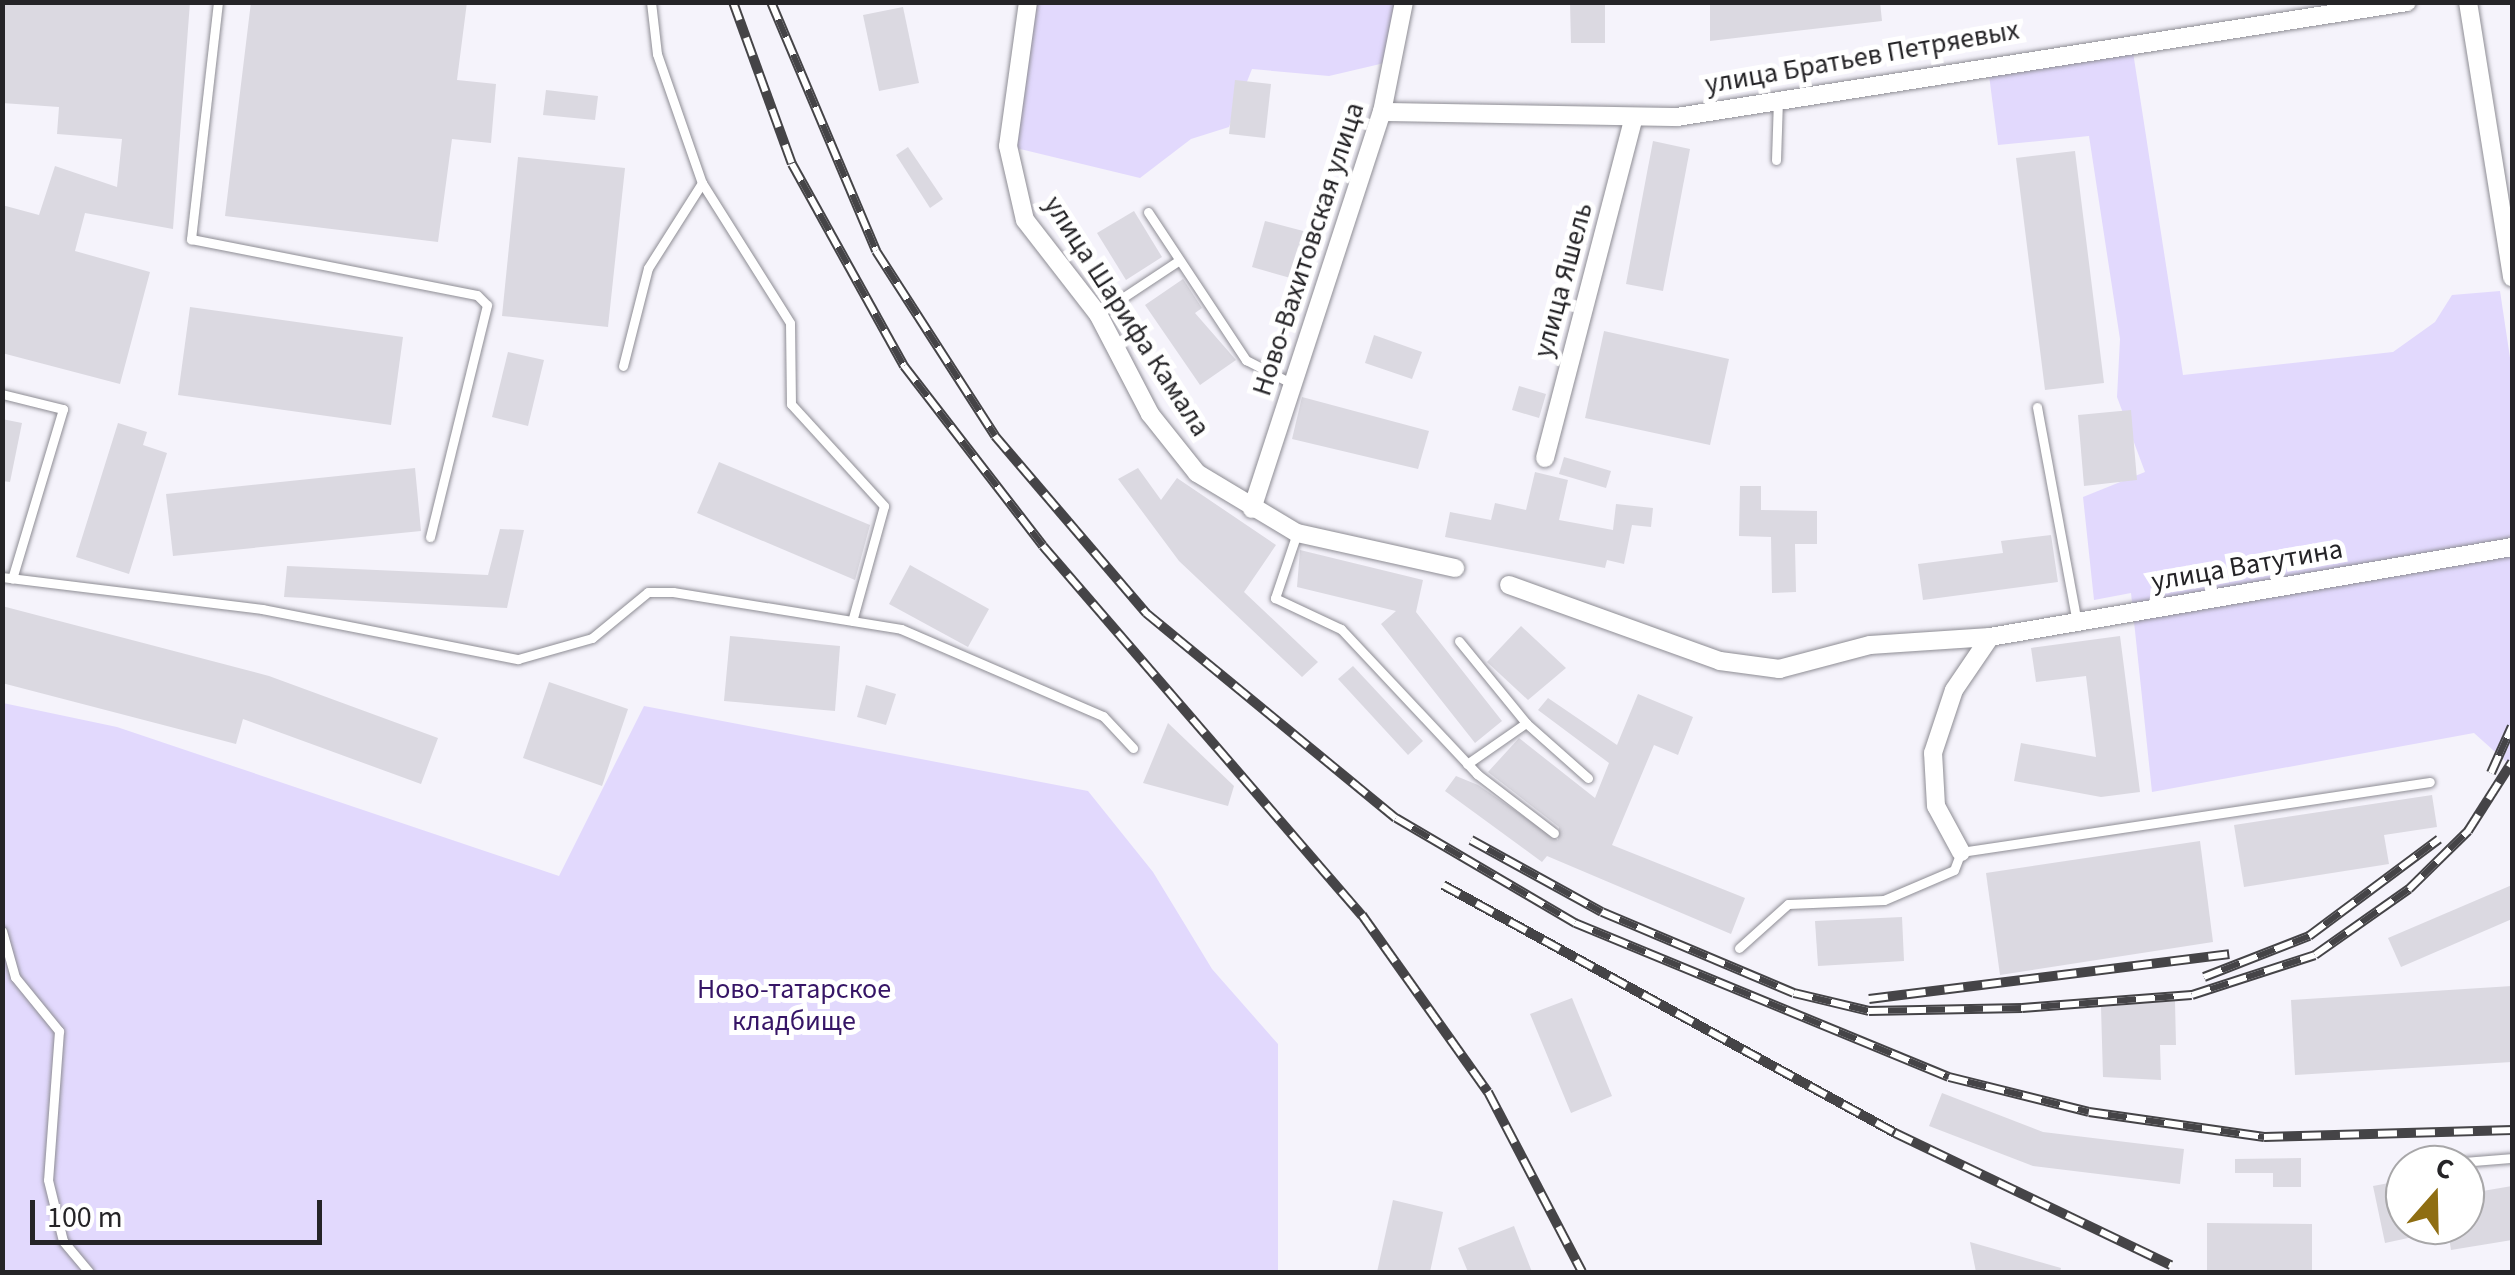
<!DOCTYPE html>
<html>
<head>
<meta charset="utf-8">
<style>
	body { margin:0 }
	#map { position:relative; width:2515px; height:1275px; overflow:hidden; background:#f5f3fb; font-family:"Source Sans 3",sans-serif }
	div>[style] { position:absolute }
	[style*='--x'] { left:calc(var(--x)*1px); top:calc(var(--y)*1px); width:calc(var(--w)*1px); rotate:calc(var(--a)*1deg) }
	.green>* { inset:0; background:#e2d9fd }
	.building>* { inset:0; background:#dbd9e1 }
	.roads { filter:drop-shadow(0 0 2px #8e8d94) drop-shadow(0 0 2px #8e8d94) }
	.service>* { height:9px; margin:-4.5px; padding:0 4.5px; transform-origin:4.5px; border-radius:4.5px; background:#fff }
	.minor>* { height:18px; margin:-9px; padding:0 9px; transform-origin:9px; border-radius:9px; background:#fff }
	.rail>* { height:10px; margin-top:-5px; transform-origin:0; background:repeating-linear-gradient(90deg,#fff 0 19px,#454447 0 38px); box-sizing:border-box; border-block:2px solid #454447 }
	span { translate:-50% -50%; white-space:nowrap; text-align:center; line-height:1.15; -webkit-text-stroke:10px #fff; paint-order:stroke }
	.street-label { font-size:28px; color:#252427 }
	.park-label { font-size:28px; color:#361566 }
	.frame { position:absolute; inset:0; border:5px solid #252427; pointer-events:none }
	.north { position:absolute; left:2385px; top:1145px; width:100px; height:100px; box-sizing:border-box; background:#fff; border:2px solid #a8a7a9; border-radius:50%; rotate:20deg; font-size:28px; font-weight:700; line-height:40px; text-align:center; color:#252427 }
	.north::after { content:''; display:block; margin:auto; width:35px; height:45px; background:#8f6e13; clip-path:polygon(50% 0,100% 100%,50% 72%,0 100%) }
	.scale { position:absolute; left:30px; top:1200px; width:292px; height:45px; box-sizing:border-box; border:5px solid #252427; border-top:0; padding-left:12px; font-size:30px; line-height:35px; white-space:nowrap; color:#252427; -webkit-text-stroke:8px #fff; paint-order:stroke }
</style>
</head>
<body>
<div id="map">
	<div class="green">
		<div style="clip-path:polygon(1037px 3px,1404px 3px,1393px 61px,1329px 76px,1252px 69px,1229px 127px,1191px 139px,1140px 178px,1008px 146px)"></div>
		<div style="clip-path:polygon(2133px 52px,2183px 375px,2393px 352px,2435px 322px,2452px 295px,2500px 291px,2512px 371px,2512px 767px,2474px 733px,2152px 792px,2131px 593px,2094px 600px,2083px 497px,2145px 472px,2117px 397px,2120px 339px,2089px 136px,1998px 145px,1989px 75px)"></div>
		<div style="clip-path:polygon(3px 703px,117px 727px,559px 876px,644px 706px,1088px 791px,1153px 872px,1212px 969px,1278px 1044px,1278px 1272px,3px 1272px)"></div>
	</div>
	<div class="building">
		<div style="clip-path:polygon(2px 2px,190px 2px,173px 229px,85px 213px,75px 251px,150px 272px,120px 384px,2px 353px,2px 205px,39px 215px,55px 166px,117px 187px,122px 139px,57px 134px,59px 107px,2px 103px)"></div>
		<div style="clip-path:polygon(251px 2px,467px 2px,457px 80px,496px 84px,491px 143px,452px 139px,438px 242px,225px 216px)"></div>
		<div style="clip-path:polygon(1570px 2px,1605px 2px,1605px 43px,1571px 43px)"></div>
		<div style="clip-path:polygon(1710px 2px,1880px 2px,1882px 21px,1710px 41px)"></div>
		<div style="clip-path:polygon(903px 7px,919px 83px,879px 91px,863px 15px)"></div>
		<div style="clip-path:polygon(1235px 80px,1271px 84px,1265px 138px,1229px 134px)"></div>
		<div style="clip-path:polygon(546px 90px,598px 96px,595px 120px,543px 115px)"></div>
		<div style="clip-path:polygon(1653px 141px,1690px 149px,1663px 291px,1626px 284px)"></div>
		<div style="clip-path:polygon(908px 147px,943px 199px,930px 208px,896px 155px)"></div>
		<div style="clip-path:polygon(2075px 151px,2104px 383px,2045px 390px,2016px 158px)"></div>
		<div style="clip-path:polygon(518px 157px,625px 168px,608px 327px,502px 316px)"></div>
		<div style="clip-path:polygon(1134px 211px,1162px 257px,1126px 280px,1097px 233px)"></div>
		<div style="clip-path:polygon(1265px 221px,1307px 232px,1294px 279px,1252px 267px)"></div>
		<div style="clip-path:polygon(1183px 279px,1202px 308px,1195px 313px,1236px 360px,1200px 385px,1145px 305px)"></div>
		<div style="clip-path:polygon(190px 307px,403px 337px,391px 425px,178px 395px)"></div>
		<div style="clip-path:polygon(1604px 331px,1729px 359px,1710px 445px,1585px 418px)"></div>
		<div style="clip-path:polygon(1374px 335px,1422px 352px,1412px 379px,1365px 363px)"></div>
		<div style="clip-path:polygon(508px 352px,544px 360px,528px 426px,492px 417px)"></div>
		<div style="clip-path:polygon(1519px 386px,1546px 394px,1539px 418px,1512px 410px)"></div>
		<div style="clip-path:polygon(1302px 397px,1429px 431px,1418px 469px,1292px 439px)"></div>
		<div style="clip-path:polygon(2131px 410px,2137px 480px,2084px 486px,2078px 415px)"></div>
		<div style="clip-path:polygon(2px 419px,22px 423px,10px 482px,2px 481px)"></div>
		<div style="clip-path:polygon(118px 423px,147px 432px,143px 445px,167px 453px,129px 574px,76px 557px)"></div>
		<div style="clip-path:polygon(1564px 457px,1611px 471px,1606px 488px,1559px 474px)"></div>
		<div style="clip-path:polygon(719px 462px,870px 525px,855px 580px,697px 513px)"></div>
		<div style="clip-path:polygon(415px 468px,421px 531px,173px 556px,166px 494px)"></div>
		<div style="clip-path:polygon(1138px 468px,1161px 500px,1177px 478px,1276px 545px,1244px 592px,1318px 662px,1302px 677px,1179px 561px,1118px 479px)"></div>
		<div style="clip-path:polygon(1535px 472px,1568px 480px,1559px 520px,1613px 530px,1616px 504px,1653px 508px,1651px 527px,1632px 525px,1624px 564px,1607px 560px,1605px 568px,1445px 537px,1450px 512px,1491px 520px,1495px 503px,1526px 510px)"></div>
		<div style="clip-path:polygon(1740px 486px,1761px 486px,1761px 510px,1817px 511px,1817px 544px,1795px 544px,1796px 592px,1772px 593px,1771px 537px,1739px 536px)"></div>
		<div style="clip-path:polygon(500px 529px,524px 530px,507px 608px,284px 597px,287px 566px,488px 575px)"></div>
		<div style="clip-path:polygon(2051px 535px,2058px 582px,1923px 600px,1918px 564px,2003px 553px,2001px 541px)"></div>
		<div style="clip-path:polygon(1300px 550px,1423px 580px,1416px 612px,1502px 721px,1475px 743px,1381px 624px,1396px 611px,1297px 587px)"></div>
		<div style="clip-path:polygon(910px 565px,989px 609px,968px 647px,889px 604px)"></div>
		<div style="clip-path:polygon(2px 606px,269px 676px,438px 738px,421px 784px,243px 719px,236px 744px,2px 683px)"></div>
		<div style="clip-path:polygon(1521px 626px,1566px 668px,1528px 700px,1487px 662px)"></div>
		<div style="clip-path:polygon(730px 636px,840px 646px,835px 711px,724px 701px)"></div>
		<div style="clip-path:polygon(2120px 636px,2140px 792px,2101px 797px,2014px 781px,2021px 743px,2096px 757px,2086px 676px,2036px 682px,2031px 648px)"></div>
		<div style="clip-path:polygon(1353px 666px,1423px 741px,1408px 755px,1338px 679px)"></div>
		<div style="clip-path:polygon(549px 682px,628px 709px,602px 786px,523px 758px)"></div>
		<div style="clip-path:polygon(866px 685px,896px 694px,886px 725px,857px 717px)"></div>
		<div style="clip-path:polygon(1638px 694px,1693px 717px,1678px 755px,1654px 745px,1612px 845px,1745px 898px,1731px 934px,1547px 856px,1542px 862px,1445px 791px,1456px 776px,1478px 785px,1558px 840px,1559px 827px,1488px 772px,1519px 738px,1595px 798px,1609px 763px,1538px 710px,1548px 698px,1617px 745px)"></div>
		<div style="clip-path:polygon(1168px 723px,1234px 786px,1228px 806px,1143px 783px)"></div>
		<div style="clip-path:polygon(2432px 795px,2437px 827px,2384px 835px,2389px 864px,2244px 887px,2234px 825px)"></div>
		<div style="clip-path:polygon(2200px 841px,2213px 942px,2000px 975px,1986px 873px)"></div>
		<div style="clip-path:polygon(2512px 885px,2512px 919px,2401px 967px,2388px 938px)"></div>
		<div style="clip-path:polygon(1902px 917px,1904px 961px,1818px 966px,1815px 921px)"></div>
		<div style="clip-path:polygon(2512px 986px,2512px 1062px,2295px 1075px,2291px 1000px)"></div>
		<div style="clip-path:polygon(1572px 998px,1612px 1096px,1571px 1113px,1530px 1014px)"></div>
		<div style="clip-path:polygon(2175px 1001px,2176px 1045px,2160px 1045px,2161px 1080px,2103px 1077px,2101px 1007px)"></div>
		<div style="clip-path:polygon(1942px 1093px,2043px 1132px,2184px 1149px,2180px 1184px,2033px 1166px,1929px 1126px)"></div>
		<div style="clip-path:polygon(2301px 1158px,2301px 1187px,2273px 1187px,2273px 1173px,2235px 1173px,2235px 1159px)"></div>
		<div style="clip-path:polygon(2405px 1180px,2405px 1225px,2435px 1225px,2436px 1232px,2385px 1243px,2373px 1186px)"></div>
		<div style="clip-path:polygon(2512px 1186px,2512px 1240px,2451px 1250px,2447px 1225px,2465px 1225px,2465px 1194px)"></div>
		<div style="clip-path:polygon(1393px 1200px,1443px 1212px,1430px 1272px,1377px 1272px)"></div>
		<div style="clip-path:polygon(2207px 1223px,2312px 1224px,2312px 1272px,2207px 1272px)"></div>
		<div style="clip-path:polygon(1514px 1226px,1532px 1272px,1468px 1272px,1458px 1248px)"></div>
		<div style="clip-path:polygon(1970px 1242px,2061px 1268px,2060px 1272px,1976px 1272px)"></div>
	</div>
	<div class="roads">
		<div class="service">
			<div style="--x:218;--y:2;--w:239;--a:96.5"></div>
			<div style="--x:191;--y:239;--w:291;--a:11.1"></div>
			<div style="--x:477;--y:295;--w:14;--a:45"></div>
			<div style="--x:487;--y:305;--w:239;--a:103.8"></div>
			<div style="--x:651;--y:2;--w:52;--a:83.4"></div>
			<div style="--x:657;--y:54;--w:137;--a:70.8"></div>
			<div style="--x:702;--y:183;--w:165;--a:57.8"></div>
			<div style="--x:790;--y:323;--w:81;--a:89.3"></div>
			<div style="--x:791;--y:404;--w:138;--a:47.6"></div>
			<div style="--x:884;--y:506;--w:119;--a:105.5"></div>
			<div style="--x:1776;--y:160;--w:61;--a:-88.1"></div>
			<div style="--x:1148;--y:212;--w:178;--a:56.5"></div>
			<div style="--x:1246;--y:360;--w:53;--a:27.1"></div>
			<div style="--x:1098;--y:314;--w:96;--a:-33.5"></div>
			<div style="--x:623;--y:366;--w:101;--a:-75.7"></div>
			<div style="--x:648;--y:268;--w:101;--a:-57.6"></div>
			<div style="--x:2;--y:394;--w:63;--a:13.8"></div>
			<div style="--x:63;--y:409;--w:177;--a:106.7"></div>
			<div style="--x:2037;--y:407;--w:220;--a:79.5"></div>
			<div style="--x:1297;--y:533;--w:69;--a:108.7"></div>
			<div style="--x:1275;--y:598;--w:73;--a:25.2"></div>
			<div style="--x:1341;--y:629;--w:199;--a:46.8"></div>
			<div style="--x:1477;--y:774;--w:97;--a:37.5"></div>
			<div style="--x:2;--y:577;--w:262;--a:7"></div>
			<div style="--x:262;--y:609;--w:261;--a:11.1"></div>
			<div style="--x:518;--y:659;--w:77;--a:-15.8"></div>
			<div style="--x:592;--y:638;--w:72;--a:-39.4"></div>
			<div style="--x:648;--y:592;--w:25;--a:0"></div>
			<div style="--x:673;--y:592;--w:231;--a:9.2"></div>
			<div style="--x:901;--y:629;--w:220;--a:23.3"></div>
			<div style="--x:1103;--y:716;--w:44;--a:46.8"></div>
			<div style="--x:1459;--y:641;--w:106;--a:50.7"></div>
			<div style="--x:1526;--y:723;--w:83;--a:41.6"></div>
			<div style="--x:1467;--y:764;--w:72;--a:-34.8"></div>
			<div style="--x:2;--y:931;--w:48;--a:74.2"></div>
			<div style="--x:15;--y:977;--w:70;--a:50.8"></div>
			<div style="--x:59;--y:1031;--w:149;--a:94.2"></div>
			<div style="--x:48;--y:1180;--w:63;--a:76.2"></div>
			<div style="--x:63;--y:1241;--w:40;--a:50"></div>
			<div style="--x:1739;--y:948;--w:66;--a:-41.9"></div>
			<div style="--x:1788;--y:904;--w:96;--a:-2.4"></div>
			<div style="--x:1884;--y:900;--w:76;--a:-23.2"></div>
			<div style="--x:1954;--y:870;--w:19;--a:-69"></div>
			<div style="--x:1961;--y:852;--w:474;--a:-8.5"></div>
			<div style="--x:2462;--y:1162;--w:50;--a:-4.6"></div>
		</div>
		<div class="minor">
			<div style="--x:1028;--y:2;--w:145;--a:97.9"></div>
			<div style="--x:1008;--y:146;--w:76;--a:77.1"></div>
			<div style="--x:1025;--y:220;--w:119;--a:52.2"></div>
			<div style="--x:1098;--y:314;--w:113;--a:62.5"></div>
			<div style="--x:1150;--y:414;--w:75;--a:51.5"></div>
			<div style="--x:1197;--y:473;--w:117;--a:31"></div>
			<div style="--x:1297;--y:533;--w:162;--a:12.5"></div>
			<div style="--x:2468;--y:2;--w:279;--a:80.9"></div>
			<div style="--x:1382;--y:112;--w:295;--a:1"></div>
			<div style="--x:1677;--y:117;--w:739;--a:-8.95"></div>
			<div style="--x:1545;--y:458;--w:352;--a:-75.4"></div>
			<div style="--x:1252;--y:509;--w:418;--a:-71.9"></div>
			<div style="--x:1382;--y:112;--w:112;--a:-78.7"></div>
			<div style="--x:1509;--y:585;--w:224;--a:19.8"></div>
			<div style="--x:1720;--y:661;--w:60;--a:7.7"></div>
			<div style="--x:1779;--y:669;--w:94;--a:-14.8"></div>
			<div style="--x:1870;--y:645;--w:120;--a:-3.8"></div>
			<div style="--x:1990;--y:637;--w:530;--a:-9.78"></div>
			<div style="--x:1961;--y:852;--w:52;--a:-118.5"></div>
			<div style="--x:1936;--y:806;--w:53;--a:-93.2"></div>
			<div style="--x:1933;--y:753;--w:66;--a:-71.6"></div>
			<div style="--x:1954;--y:690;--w:64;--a:-55.8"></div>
		</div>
	</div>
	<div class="rail">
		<div style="--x:733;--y:2;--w:172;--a:70"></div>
		<div style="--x:792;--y:164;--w:231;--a:61"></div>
		<div style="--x:904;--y:366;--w:227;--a:52.3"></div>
		<div style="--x:1043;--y:546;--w:488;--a:49.2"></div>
		<div style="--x:1362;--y:915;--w:217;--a:54.6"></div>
		<div style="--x:1488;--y:1092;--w:203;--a:62.4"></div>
		<div style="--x:771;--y:2;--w:270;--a:67.1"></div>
		<div style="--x:876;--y:251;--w:220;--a:57.2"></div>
		<div style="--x:995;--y:436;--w:233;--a:49.5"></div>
		<div style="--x:1146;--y:613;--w:323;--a:39.4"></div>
		<div style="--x:1396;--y:818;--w:208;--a:30.4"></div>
		<div style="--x:1575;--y:923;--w:404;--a:22.4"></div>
		<div style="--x:1949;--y:1077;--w:144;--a:14"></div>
		<div style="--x:2089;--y:1112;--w:177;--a:8.1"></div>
		<div style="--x:2264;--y:1137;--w:248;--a:-1.6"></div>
		<div style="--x:2491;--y:773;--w:51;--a:-65.9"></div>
		<div style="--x:1471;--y:840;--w:149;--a:28.8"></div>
		<div style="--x:1602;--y:912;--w:208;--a:22.9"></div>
		<div style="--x:1794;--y:993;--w:77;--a:13.5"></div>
		<div style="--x:1869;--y:1011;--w:153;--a:-1.1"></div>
		<div style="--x:2022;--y:1008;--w:170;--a:-4.4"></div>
		<div style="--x:2192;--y:995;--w:129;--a:-18"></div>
		<div style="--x:2315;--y:955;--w:115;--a:-35.1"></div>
		<div style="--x:2409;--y:889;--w:83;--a:-44.5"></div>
		<div style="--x:2468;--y:831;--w:82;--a:-57.5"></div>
		<div style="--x:1443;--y:885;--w:516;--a:28.75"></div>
		<div style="--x:1895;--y:1133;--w:306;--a:25.6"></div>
		<div style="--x:2204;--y:977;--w:113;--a:-21.3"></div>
		<div style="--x:2309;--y:936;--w:162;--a:-36.7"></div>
		<div style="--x:1869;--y:999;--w:363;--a:-7.1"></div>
	</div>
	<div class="street-label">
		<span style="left:1862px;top:57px;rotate:-10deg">улица Братьев Петряевых</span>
		<span style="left:1308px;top:249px;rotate:-72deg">Ново-Вахитовская улица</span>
		<span style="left:1563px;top:280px;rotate:-75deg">улица Яшель</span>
		<span style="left:1127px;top:316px;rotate:57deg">улица Шарифа Камала</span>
		<span style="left:2247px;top:565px;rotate:-10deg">улица Ватутина</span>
	</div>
	<div class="park-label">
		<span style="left:794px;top:1005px">Ново-татарское<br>кладбище</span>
	</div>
	<div class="frame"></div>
	<div class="north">С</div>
	<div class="scale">100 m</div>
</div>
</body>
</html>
